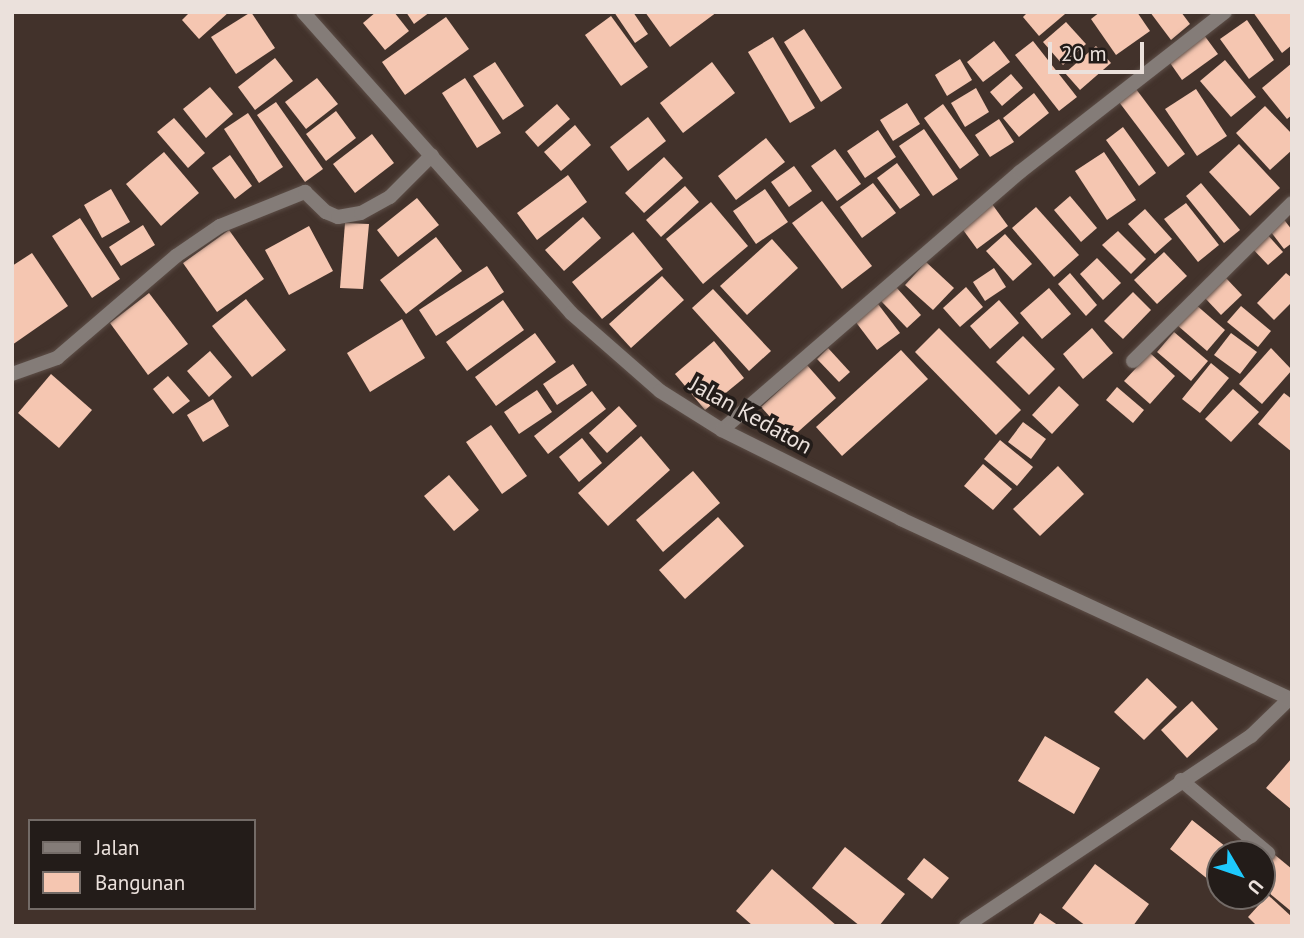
<!DOCTYPE html>
<html>
<head>
<meta charset="utf-8">
<style>
	body { margin:0 }
	#map { position:relative; width:1304px; height:938px; overflow:hidden; background:#42322b; font-family:"PT Sans",sans-serif }
	div>[style] { position:absolute }
	[style*='--x'] { left:calc(var(--x)*1px); top:calc(var(--y)*1px); width:calc(var(--w)*1px); rotate:calc(var(--a)*1deg) }
	.building>* { inset:0; background:#f5c6b1 }
	.roads { filter:drop-shadow(0 0 2px #5d4e47) drop-shadow(0 0 2px #5d4e47) }
	.minor>* { height:14px; margin:-7px; padding:0 7px; transform-origin:7px; border-radius:7px; background:#847c78 }
	.tertiary>* { height:14px; margin:-7px; padding:0 7px; transform-origin:7px; border-radius:7px; background:#847c78 }
	span { translate:-50% -50%; white-space:nowrap; text-align:center; line-height:1.15; -webkit-text-stroke:7px #231c19; paint-order:stroke }
	.street-label { font-size:23px; color:#ebe1dc }
	.frame { position:absolute; inset:0; border:14px solid #ebe1dc; pointer-events:none }
	.legend { position:absolute; left:28px; top:819px; width:228px; height:91px; box-sizing:border-box; background:#231c19; border:2px solid #736b67; margin:0; padding:9px 12px; list-style:none; font-size:21px; color:#ebe1dc }
	.legend li { display:flex; align-items:center; gap:14px; height:35px }
	.legend b { width:35px; border:2px solid #736b67 }
	.north { position:absolute; left:1206px; top:840px; width:70px; height:70px; box-sizing:border-box; background:#231c19; border:2px solid #736b67; border-radius:50%; rotate:129deg; font-size:19px; font-weight:700; line-height:28px; text-align:center; color:#ebe1dc }
	.north::after { content:''; display:block; margin:auto; width:24px; height:32px; background:#1ec9fd; clip-path:polygon(50% 0,100% 100%,50% 72%,0 100%) }
	.scale { position:absolute; left:1048px; top:42px; width:96px; height:32px; box-sizing:border-box; border:4px solid #ebe1dc; border-top:0; padding-left:9px; font-size:21px; line-height:24px; white-space:nowrap; color:#ebe1dc; -webkit-text-stroke:5px #231c19; paint-order:stroke }
</style>
</head>
<body>
<div id="map">
	<div class="building">
		<div style="clip-path:polygon(190px 12px,229px 12px,199px 39px,182px 20px)"></div>
		<div style="clip-path:polygon(251px 12px,275px 48px,236px 74px,211px 37px)"></div>
		<div style="clip-path:polygon(376px 12px,394px 12px,409px 31px,385px 50px,363px 23px)"></div>
		<div style="clip-path:polygon(406px 12px,430px 12px,414px 24px)"></div>
		<div style="clip-path:polygon(614px 12px,633px 12px,648px 34px,635px 43px)"></div>
		<div style="clip-path:polygon(645px 12px,717px 12px,670px 47px)"></div>
		<div style="clip-path:polygon(1028px 12px,1064px 12px,1065px 14px,1039px 36px,1023px 17px)"></div>
		<div style="clip-path:polygon(1100px 12px,1137px 12px,1150px 31px,1116px 55px,1091px 19px)"></div>
		<div style="clip-path:polygon(1150px 12px,1181px 12px,1190px 24px,1171px 40px)"></div>
		<div style="clip-path:polygon(1253px 12px,1292px 12px,1292px 45px,1282px 53px)"></div>
		<div style="clip-path:polygon(611px 16px,648px 67px,621px 86px,585px 35px)"></div>
		<div style="clip-path:polygon(446px 17px,469px 49px,405px 95px,382px 62px)"></div>
		<div style="clip-path:polygon(1247px 20px,1274px 60px,1249px 79px,1220px 39px)"></div>
		<div style="clip-path:polygon(1066px 22px,1086px 44px,1063px 65px,1043px 42px)"></div>
		<div style="clip-path:polygon(804px 29px,842px 88px,821px 102px,784px 42px)"></div>
		<div style="clip-path:polygon(1204px 35px,1218px 54px,1182px 80px,1168px 60px)"></div>
		<div style="clip-path:polygon(773px 37px,815px 108px,790px 123px,748px 52px)"></div>
		<div style="clip-path:polygon(994px 41px,1010px 62px,983px 82px,967px 62px)"></div>
		<div style="clip-path:polygon(1033px 41px,1077px 97px,1059px 111px,1015px 55px)"></div>
		<div style="clip-path:polygon(1096px 46px,1111px 63px,1080px 90px,1065px 73px)"></div>
		<div style="clip-path:polygon(275px 58px,293px 81px,255px 110px,238px 87px)"></div>
		<div style="clip-path:polygon(960px 59px,972px 80px,947px 96px,935px 75px)"></div>
		<div style="clip-path:polygon(1225px 60px,1256px 97px,1231px 117px,1200px 81px)"></div>
		<div style="clip-path:polygon(495px 62px,524px 106px,503px 120px,473px 76px)"></div>
		<div style="clip-path:polygon(712px 62px,735px 93px,683px 133px,660px 103px)"></div>
		<div style="clip-path:polygon(1292px 63px,1292px 115px,1287px 119px,1262px 88px)"></div>
		<div style="clip-path:polygon(1011px 74px,1023px 88px,1002px 106px,990px 92px)"></div>
		<div style="clip-path:polygon(317px 78px,338px 104px,306px 129px,285px 102px)"></div>
		<div style="clip-path:polygon(465px 78px,501px 133px,477px 148px,442px 93px)"></div>
		<div style="clip-path:polygon(1133px 85px,1185px 154px,1168px 167px,1116px 98px)"></div>
		<div style="clip-path:polygon(210px 87px,233px 114px,206px 138px,183px 109px)"></div>
		<div style="clip-path:polygon(976px 88px,989px 112px,965px 127px,951px 103px)"></div>
		<div style="clip-path:polygon(1196px 89px,1227px 136px,1197px 156px,1165px 109px)"></div>
		<div style="clip-path:polygon(1034px 93px,1049px 113px,1019px 137px,1003px 118px)"></div>
		<div style="clip-path:polygon(276px 102px,323px 169px,305px 182px,257px 115px)"></div>
		<div style="clip-path:polygon(907px 103px,920px 124px,893px 141px,880px 120px)"></div>
		<div style="clip-path:polygon(557px 104px,570px 119px,538px 147px,525px 132px)"></div>
		<div style="clip-path:polygon(943px 104px,979px 155px,960px 169px,924px 118px)"></div>
		<div style="clip-path:polygon(1265px 106px,1292px 134px,1292px 150px,1270px 170px,1236px 133px)"></div>
		<div style="clip-path:polygon(336px 111px,356px 138px,326px 161px,306px 134px)"></div>
		<div style="clip-path:polygon(248px 113px,283px 167px,259px 183px,224px 129px)"></div>
		<div style="clip-path:polygon(648px 117px,666px 141px,628px 171px,610px 147px)"></div>
		<div style="clip-path:polygon(174px 118px,205px 153px,188px 168px,157px 132px)"></div>
		<div style="clip-path:polygon(999px 119px,1014px 142px,990px 157px,975px 135px)"></div>
		<div style="clip-path:polygon(575px 125px,591px 145px,561px 171px,544px 152px)"></div>
		<div style="clip-path:polygon(1123px 127px,1156px 173px,1139px 186px,1106px 140px)"></div>
		<div style="clip-path:polygon(924px 129px,958px 179px,933px 196px,899px 146px)"></div>
		<div style="clip-path:polygon(878px 130px,896px 157px,865px 178px,847px 151px)"></div>
		<div style="clip-path:polygon(372px 134px,394px 163px,355px 193px,333px 164px)"></div>
		<div style="clip-path:polygon(766px 138px,785px 162px,736px 200px,718px 176px)"></div>
		<div style="clip-path:polygon(1239px 144px,1280px 188px,1250px 216px,1209px 172px)"></div>
		<div style="clip-path:polygon(835px 149px,861px 184px,837px 201px,811px 166px)"></div>
		<div style="clip-path:polygon(164px 152px,199px 193px,161px 226px,126px 184px)"></div>
		<div style="clip-path:polygon(1104px 152px,1136px 200px,1107px 220px,1075px 171px)"></div>
		<div style="clip-path:polygon(230px 155px,252px 186px,235px 199px,212px 168px)"></div>
		<div style="clip-path:polygon(664px 157px,683px 178px,644px 213px,625px 193px)"></div>
		<div style="clip-path:polygon(897px 163px,920px 195px,900px 209px,877px 178px)"></div>
		<div style="clip-path:polygon(794px 166px,812px 191px,789px 207px,771px 182px)"></div>
		<div style="clip-path:polygon(568px 175px,587px 202px,537px 240px,517px 213px)"></div>
		<div style="clip-path:polygon(873px 183px,896px 213px,862px 238px,840px 207px)"></div>
		<div style="clip-path:polygon(1201px 183px,1240px 230px,1224px 243px,1186px 196px)"></div>
		<div style="clip-path:polygon(685px 186px,699px 202px,661px 237px,646px 220px)"></div>
		<div style="clip-path:polygon(111px 189px,130px 222px,102px 238px,84px 205px)"></div>
		<div style="clip-path:polygon(765px 189px,788px 222px,756px 244px,733px 211px)"></div>
		<div style="clip-path:polygon(1070px 196px,1097px 228px,1081px 242px,1054px 210px)"></div>
		<div style="clip-path:polygon(417px 198px,439px 225px,398px 257px,377px 230px)"></div>
		<div style="clip-path:polygon(822px 201px,872px 266px,842px 289px,792px 223px)"></div>
		<div style="clip-path:polygon(711px 202px,748px 246px,703px 284px,666px 239px)"></div>
		<div style="clip-path:polygon(1186px 203px,1219px 245px,1198px 262px,1164px 219px)"></div>
		<div style="clip-path:polygon(992px 204px,1008px 226px,977px 249px,961px 227px)"></div>
		<div style="clip-path:polygon(1036px 207px,1079px 255px,1054px 277px,1012px 228px)"></div>
		<div style="clip-path:polygon(1145px 209px,1172px 239px,1155px 254px,1128px 224px)"></div>
		<div style="clip-path:polygon(583px 217px,601px 238px,564px 271px,545px 250px)"></div>
		<div style="clip-path:polygon(1282px 217px,1292px 230px,1292px 243px,1284px 249px,1268px 228px)"></div>
		<div style="clip-path:polygon(80px 218px,120px 279px,92px 298px,52px 236px)"></div>
		<div style="clip-path:polygon(345px 223px,369px 224px,363px 289px,340px 288px)"></div>
		<div style="clip-path:polygon(143px 225px,155px 245px,121px 266px,109px 247px)"></div>
		<div style="clip-path:polygon(309px 226px,333px 271px,289px 295px,265px 250px)"></div>
		<div style="clip-path:polygon(229px 230px,264px 279px,217px 312px,183px 263px)"></div>
		<div style="clip-path:polygon(1118px 231px,1146px 259px,1131px 274px,1102px 245px)"></div>
		<div style="clip-path:polygon(633px 232px,663px 269px,602px 319px,572px 282px)"></div>
		<div style="clip-path:polygon(1265px 232px,1283px 252px,1268px 265px,1250px 246px)"></div>
		<div style="clip-path:polygon(1005px 234px,1032px 264px,1013px 281px,986px 251px)"></div>
		<div style="clip-path:polygon(436px 237px,462px 271px,406px 314px,380px 280px)"></div>
		<div style="clip-path:polygon(772px 239px,798px 268px,747px 315px,720px 286px)"></div>
		<div style="clip-path:polygon(1164px 252px,1187px 276px,1157px 304px,1134px 280px)"></div>
		<div style="clip-path:polygon(32px 253px,68px 306px,12px 345px,12px 266px)"></div>
		<div style="clip-path:polygon(1097px 258px,1121px 283px,1103px 300px,1080px 274px)"></div>
		<div style="clip-path:polygon(926px 262px,954px 288px,933px 310px,905px 285px)"></div>
		<div style="clip-path:polygon(487px 266px,504px 292px,436px 336px,419px 310px)"></div>
		<div style="clip-path:polygon(994px 268px,1006px 287px,985px 301px,973px 282px)"></div>
		<div style="clip-path:polygon(1070px 273px,1097px 305px,1086px 316px,1058px 284px)"></div>
		<div style="clip-path:polygon(1286px 273px,1292px 278px,1292px 302px,1274px 320px,1257px 303px)"></div>
		<div style="clip-path:polygon(662px 276px,684px 300px,631px 348px,609px 324px)"></div>
		<div style="clip-path:polygon(1226px 278px,1242px 295px,1221px 315px,1205px 298px)"></div>
		<div style="clip-path:polygon(896px 287px,921px 315px,907px 328px,881px 301px)"></div>
		<div style="clip-path:polygon(966px 287px,983px 307px,960px 327px,943px 308px)"></div>
		<div style="clip-path:polygon(1049px 288px,1071px 314px,1042px 339px,1020px 313px)"></div>
		<div style="clip-path:polygon(713px 289px,771px 351px,749px 371px,692px 308px)"></div>
		<div style="clip-path:polygon(1133px 292px,1151px 310px,1123px 339px,1104px 321px)"></div>
		<div style="clip-path:polygon(149px 293px,188px 344px,148px 375px,110px 323px)"></div>
		<div style="clip-path:polygon(246px 299px,286px 350px,252px 377px,212px 326px)"></div>
		<div style="clip-path:polygon(503px 300px,524px 330px,467px 371px,446px 342px)"></div>
		<div style="clip-path:polygon(999px 300px,1019px 323px,990px 349px,970px 326px)"></div>
		<div style="clip-path:polygon(878px 304px,900px 333px,877px 350px,855px 321px)"></div>
		<div style="clip-path:polygon(1195px 304px,1225px 330px,1207px 351px,1177px 325px)"></div>
		<div style="clip-path:polygon(1241px 306px,1271px 331px,1258px 347px,1227px 322px)"></div>
		<div style="clip-path:polygon(402px 319px,425px 358px,370px 392px,347px 353px)"></div>
		<div style="clip-path:polygon(939px 328px,1021px 410px,996px 435px,915px 352px)"></div>
		<div style="clip-path:polygon(1092px 328px,1113px 353px,1083px 379px,1063px 354px)"></div>
		<div style="clip-path:polygon(1174px 332px,1208px 361px,1191px 381px,1157px 352px)"></div>
		<div style="clip-path:polygon(535px 333px,556px 362px,496px 406px,475px 377px)"></div>
		<div style="clip-path:polygon(1231px 333px,1257px 352px,1240px 374px,1214px 355px)"></div>
		<div style="clip-path:polygon(1023px 336px,1055px 369px,1029px 395px,996px 362px)"></div>
		<div style="clip-path:polygon(714px 341px,744px 378px,705px 410px,675px 374px)"></div>
		<div style="clip-path:polygon(828px 348px,850px 372px,839px 382px,817px 359px)"></div>
		<div style="clip-path:polygon(1271px 348px,1292px 370px,1262px 404px,1239px 384px)"></div>
		<div style="clip-path:polygon(901px 350px,928px 379px,842px 456px,816px 427px)"></div>
		<div style="clip-path:polygon(210px 351px,232px 377px,209px 397px,187px 371px)"></div>
		<div style="clip-path:polygon(1150px 353px,1175px 376px,1150px 404px,1124px 381px)"></div>
		<div style="clip-path:polygon(1211px 363px,1229px 378px,1200px 413px,1182px 399px)"></div>
		<div style="clip-path:polygon(573px 364px,587px 385px,557px 405px,543px 384px)"></div>
		<div style="clip-path:polygon(807px 365px,836px 398px,790px 439px,761px 407px)"></div>
		<div style="clip-path:polygon(51px 374px,92px 410px,59px 448px,18px 413px)"></div>
		<div style="clip-path:polygon(168px 376px,190px 401px,173px 414px,153px 389px)"></div>
		<div style="clip-path:polygon(1059px 386px,1079px 405px,1052px 434px,1032px 415px)"></div>
		<div style="clip-path:polygon(1117px 387px,1144px 410px,1133px 423px,1106px 400px)"></div>
		<div style="clip-path:polygon(1233px 389px,1259px 412px,1231px 442px,1205px 419px)"></div>
		<div style="clip-path:polygon(537px 390px,552px 412px,519px 434px,504px 412px)"></div>
		<div style="clip-path:polygon(592px 391px,606px 409px,548px 454px,534px 436px)"></div>
		<div style="clip-path:polygon(1284px 393px,1292px 399px,1292px 452px,1258px 424px)"></div>
		<div style="clip-path:polygon(213px 399px,229px 426px,203px 442px,187px 415px)"></div>
		<div style="clip-path:polygon(619px 406px,637px 426px,607px 453px,589px 433px)"></div>
		<div style="clip-path:polygon(1023px 422px,1046px 439px,1031px 459px,1008px 442px)"></div>
		<div style="clip-path:polygon(491px 425px,527px 476px,502px 494px,466px 442px)"></div>
		<div style="clip-path:polygon(641px 436px,670px 470px,608px 526px,578px 493px)"></div>
		<div style="clip-path:polygon(582px 438px,602px 463px,579px 482px,559px 457px)"></div>
		<div style="clip-path:polygon(1000px 440px,1033px 467px,1017px 486px,984px 459px)"></div>
		<div style="clip-path:polygon(983px 464px,1012px 489px,993px 510px,964px 486px)"></div>
		<div style="clip-path:polygon(1058px 466px,1084px 494px,1040px 536px,1013px 509px)"></div>
		<div style="clip-path:polygon(693px 471px,720px 503px,663px 552px,636px 520px)"></div>
		<div style="clip-path:polygon(449px 475px,479px 510px,454px 531px,424px 496px)"></div>
		<div style="clip-path:polygon(718px 517px,744px 546px,685px 599px,659px 570px)"></div>
		<div style="clip-path:polygon(1147px 678px,1177px 707px,1144px 740px,1114px 712px)"></div>
		<div style="clip-path:polygon(1192px 701px,1218px 729px,1187px 758px,1161px 730px)"></div>
		<div style="clip-path:polygon(1045px 736px,1100px 768px,1074px 814px,1018px 781px)"></div>
		<div style="clip-path:polygon(1292px 758px,1292px 810px,1266px 788px)"></div>
		<div style="clip-path:polygon(1192px 820px,1235px 854px,1220px 854px,1220px 876px,1214px 884px,1170px 849px)"></div>
		<div style="clip-path:polygon(845px 847px,905px 894px,879px 926px,860px 926px,812px 888px)"></div>
		<div style="clip-path:polygon(1275px 855px,1292px 869px,1292px 912px,1262px 887px,1262px 871px)"></div>
		<div style="clip-path:polygon(924px 858px,949px 878px,932px 899px,907px 879px)"></div>
		<div style="clip-path:polygon(1095px 864px,1149px 904px,1133px 926px,1086px 926px,1062px 908px)"></div>
		<div style="clip-path:polygon(772px 869px,837px 926px,753px 926px,736px 911px)"></div>
		<div style="clip-path:polygon(1268px 895px,1292px 917px,1292px 926px,1257px 926px,1248px 917px)"></div>
		<div style="clip-path:polygon(1040px 913px,1059px 926px,1032px 926px)"></div>
	</div>
	<div class="roads">
		<div class="minor">
			<div style="--x:1133;--y:361;--w:224;--a:-44.8"></div>
			<div style="--x:12;--y:374;--w:48;--a:-19.6"></div>
			<div style="--x:57;--y:358;--w:157;--a:-40.6"></div>
			<div style="--x:176;--y:256;--w:53;--a:-34.3"></div>
			<div style="--x:220;--y:226;--w:92;--a:-21.8"></div>
			<div style="--x:305;--y:192;--w:29;--a:44"></div>
			<div style="--x:326;--y:212;--w:13;--a:23"></div>
			<div style="--x:338;--y:217;--w:23;--a:-10"></div>
			<div style="--x:361;--y:213;--w:33;--a:-29"></div>
			<div style="--x:390;--y:197;--w:59;--a:-45"></div>
			<div style="--x:722;--y:430;--w:394;--a:-40.9"></div>
			<div style="--x:1020;--y:172;--w:260;--a:-38"></div>
			<div style="--x:1181;--y:780;--w:114;--a:40"></div>
			<div style="--x:966;--y:926;--w:343;--a:-33.7"></div>
			<div style="--x:1251;--y:736;--w:53;--a:-44.2"></div>
		</div>
		<div class="tertiary">
			<div style="--x:303;--y:12;--w:403;--a:48.3"></div>
			<div style="--x:571;--y:313;--w:118;--a:41.2"></div>
			<div style="--x:660;--y:391;--w:73;--a:32.2"></div>
			<div style="--x:722;--y:430;--w:200;--a:26.4"></div>
			<div style="--x:901;--y:519;--w:431;--a:24.8"></div>
		</div>
	</div>
	<div class="street-label">
		<span style="left:751px;top:415px;rotate:29deg">Jalan Kedaton</span>
	</div>
	<div class="frame"></div>
	<ul class="legend">
	<li><b style="height:9px;background:#847c78"></b>Jalan</li>
	<li><b style="height:19px;background:#f5c6b1"></b>Bangunan</li>
	</ul>
	<div class="north">U</div>
	<div class="scale">20 m</div>
</div>
</body>
</html>
